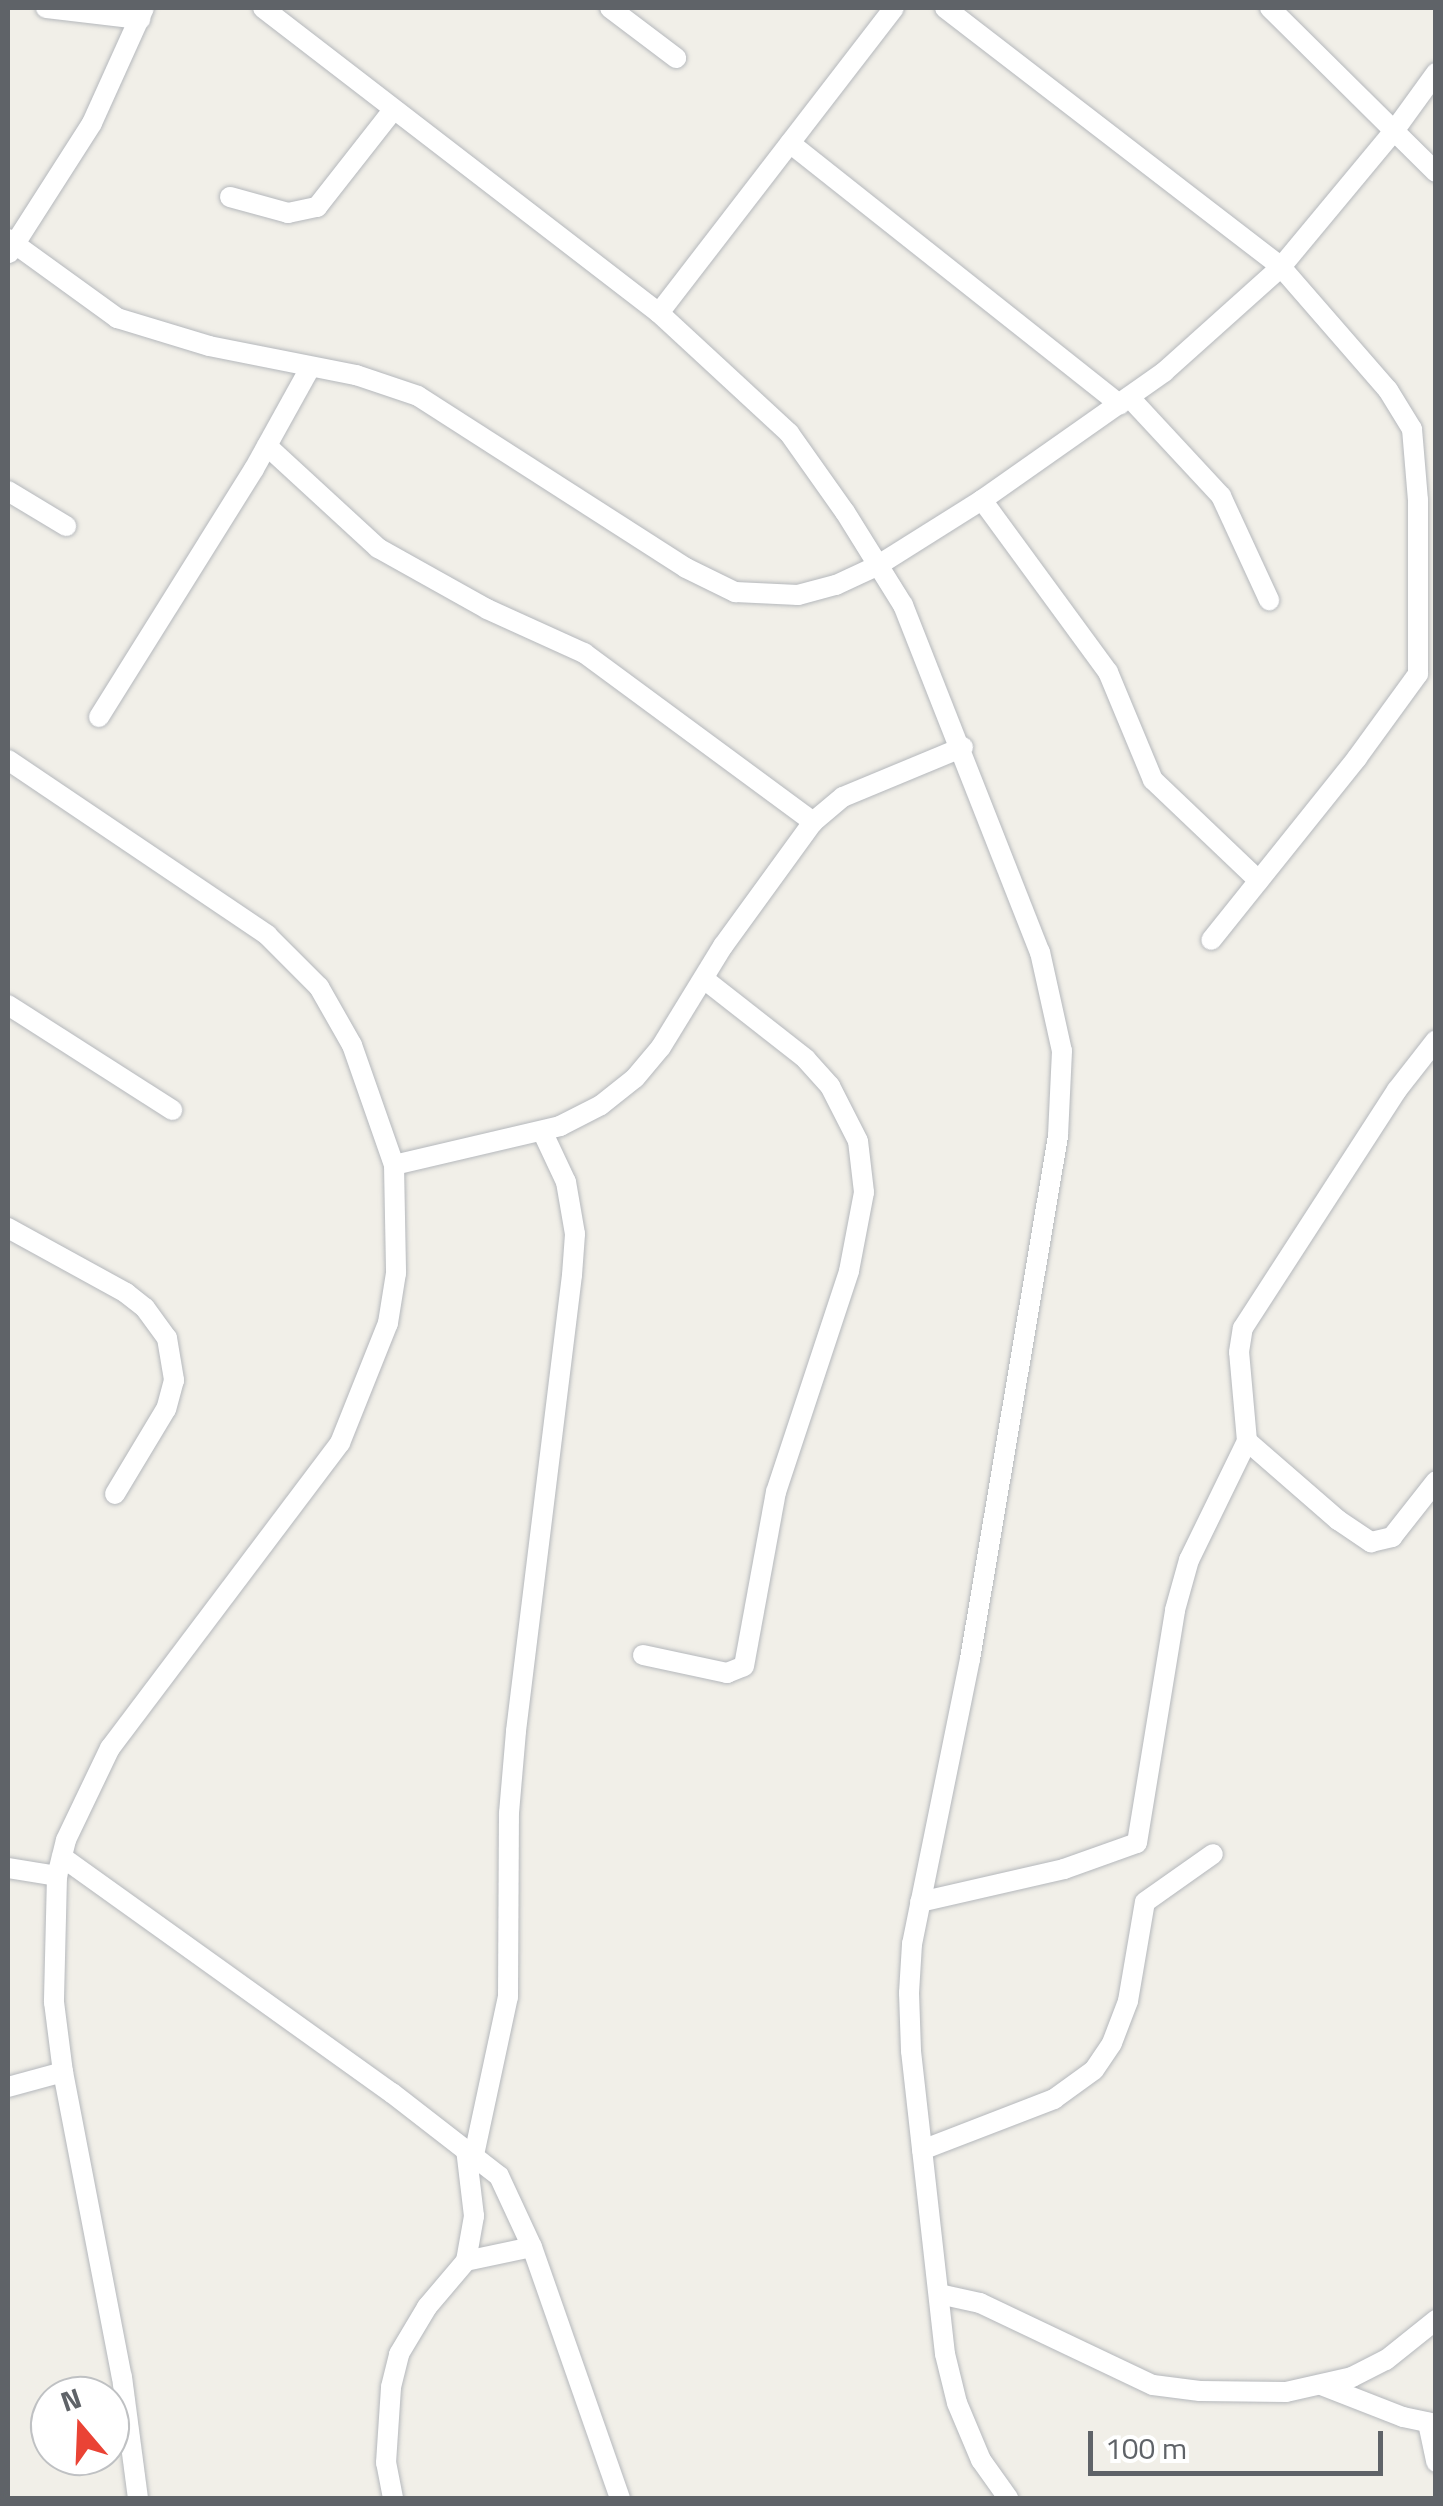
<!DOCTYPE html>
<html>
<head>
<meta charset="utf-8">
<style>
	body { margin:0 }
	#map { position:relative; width:1443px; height:2506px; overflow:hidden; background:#f1efe8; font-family:"Titillium Web",sans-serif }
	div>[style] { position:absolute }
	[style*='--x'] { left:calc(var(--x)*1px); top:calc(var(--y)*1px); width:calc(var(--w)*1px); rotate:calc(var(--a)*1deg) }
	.roads { filter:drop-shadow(0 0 2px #b5b8bc) drop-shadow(0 0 2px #b5b8bc) }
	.street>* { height:20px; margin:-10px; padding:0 10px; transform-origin:10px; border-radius:10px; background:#fff }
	span { translate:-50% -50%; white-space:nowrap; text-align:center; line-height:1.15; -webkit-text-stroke:9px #fff; paint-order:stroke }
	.frame { position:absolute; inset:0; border:10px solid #5f6368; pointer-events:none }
	.north { position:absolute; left:30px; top:2376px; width:100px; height:100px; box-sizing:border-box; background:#fff; border:2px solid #bfc1c3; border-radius:50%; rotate:341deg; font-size:28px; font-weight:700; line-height:40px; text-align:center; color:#5f6368 }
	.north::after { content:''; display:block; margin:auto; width:35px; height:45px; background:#ea4335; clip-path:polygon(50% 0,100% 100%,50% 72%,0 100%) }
	.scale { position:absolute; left:1088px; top:2431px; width:295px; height:45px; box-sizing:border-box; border:5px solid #5f6368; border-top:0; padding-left:12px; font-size:30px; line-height:35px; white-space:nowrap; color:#5f6368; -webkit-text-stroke:8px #fff; paint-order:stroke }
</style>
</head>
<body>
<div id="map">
	<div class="roads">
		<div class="street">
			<div style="--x:46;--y:8;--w:95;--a:6.7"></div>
			<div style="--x:263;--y:8;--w:500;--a:37.6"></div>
			<div style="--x:659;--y:313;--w:177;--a:42.7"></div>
			<div style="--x:789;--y:433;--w:97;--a:54.7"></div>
			<div style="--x:845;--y:512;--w:110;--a:58.1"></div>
			<div style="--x:903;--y:605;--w:373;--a:68.5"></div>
			<div style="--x:1040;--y:952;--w:101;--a:77.5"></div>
			<div style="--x:1062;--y:1051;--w:85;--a:92.7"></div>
			<div style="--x:1058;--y:1136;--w:530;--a:99.55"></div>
			<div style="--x:970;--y:1659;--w:291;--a:101.5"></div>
			<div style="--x:912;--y:1944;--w:49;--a:93.5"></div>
			<div style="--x:909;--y:1993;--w:58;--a:88"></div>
			<div style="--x:911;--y:2051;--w:305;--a:83.6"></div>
			<div style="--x:945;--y:2354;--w:50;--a:76.2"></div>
			<div style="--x:957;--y:2403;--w:62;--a:67.2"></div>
			<div style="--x:981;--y:2460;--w:47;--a:54.6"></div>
			<div style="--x:610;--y:8;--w:83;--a:37.1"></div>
			<div style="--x:945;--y:8;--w:424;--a:37.6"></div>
			<div style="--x:1281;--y:267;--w:163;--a:49"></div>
			<div style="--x:1388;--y:390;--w:46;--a:58.4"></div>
			<div style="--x:1412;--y:429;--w:71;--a:85.2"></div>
			<div style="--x:1418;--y:500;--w:174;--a:90"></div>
			<div style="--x:1418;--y:674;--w:104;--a:126"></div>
			<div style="--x:1357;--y:758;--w:233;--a:128.7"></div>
			<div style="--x:1270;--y:8;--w:233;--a:44.7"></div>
			<div style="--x:790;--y:143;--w:421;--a:38.4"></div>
			<div style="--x:230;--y:197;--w:60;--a:15.4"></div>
			<div style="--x:288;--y:213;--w:30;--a:-12"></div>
			<div style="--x:317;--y:207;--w:123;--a:-51.9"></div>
			<div style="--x:8;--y:239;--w:135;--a:35.9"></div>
			<div style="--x:117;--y:318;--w:96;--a:16.9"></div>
			<div style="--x:209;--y:346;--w:150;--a:11.2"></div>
			<div style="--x:356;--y:375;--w:65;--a:18.7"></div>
			<div style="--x:418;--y:396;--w:318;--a:32.7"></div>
			<div style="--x:686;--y:568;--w:55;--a:26.1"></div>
			<div style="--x:735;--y:592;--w:63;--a:2.7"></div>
			<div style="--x:798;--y:595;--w:39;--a:-15"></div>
			<div style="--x:836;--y:585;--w:45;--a:-24.9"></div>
			<div style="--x:877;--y:566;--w:124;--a:-32.2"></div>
			<div style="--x:982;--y:500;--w:223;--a:-35.1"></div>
			<div style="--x:1164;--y:372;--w:157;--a:-41.9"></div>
			<div style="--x:1281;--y:267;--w:177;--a:-50.3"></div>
			<div style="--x:1394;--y:131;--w:72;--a:-54.1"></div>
			<div style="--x:9;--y:253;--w:154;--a:-57.4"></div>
			<div style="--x:92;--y:123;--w:126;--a:-65.7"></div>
			<div style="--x:659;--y:313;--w:385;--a:-52.4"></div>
			<div style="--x:1130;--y:398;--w:134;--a:47.1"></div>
			<div style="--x:1221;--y:496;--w:115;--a:65.2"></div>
			<div style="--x:267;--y:446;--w:151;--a:42.6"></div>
			<div style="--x:378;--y:548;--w:125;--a:29.2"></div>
			<div style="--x:487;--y:609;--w:107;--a:24.4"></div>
			<div style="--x:584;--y:653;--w:285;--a:36.4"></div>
			<div style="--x:8;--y:491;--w:68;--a:31.1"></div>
			<div style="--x:982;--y:500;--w:213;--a:53.8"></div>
			<div style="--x:1108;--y:672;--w:117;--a:67.4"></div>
			<div style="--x:1153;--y:780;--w:146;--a:43.6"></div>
			<div style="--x:99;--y:717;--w:292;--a:-58"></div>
			<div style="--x:254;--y:469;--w:115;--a:-61"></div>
			<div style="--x:8;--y:760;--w:313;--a:34"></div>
			<div style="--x:267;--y:935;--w:74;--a:45"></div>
			<div style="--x:319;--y:987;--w:67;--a:60.4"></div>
			<div style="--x:352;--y:1045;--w:127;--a:70.7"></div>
			<div style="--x:394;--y:1165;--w:108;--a:88.9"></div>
			<div style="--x:396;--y:1273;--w:51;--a:99.1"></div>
			<div style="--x:388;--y:1323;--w:129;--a:111.8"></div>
			<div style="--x:340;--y:1443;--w:382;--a:127"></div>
			<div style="--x:110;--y:1748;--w:102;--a:115.6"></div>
			<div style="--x:66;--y:1840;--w:37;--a:104"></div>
			<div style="--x:57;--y:1876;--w:126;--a:91.4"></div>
			<div style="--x:54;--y:2002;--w:71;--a:82.7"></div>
			<div style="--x:63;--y:2072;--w:311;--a:79.1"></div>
			<div style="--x:122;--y:2377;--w:122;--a:82.5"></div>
			<div style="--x:8;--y:1005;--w:195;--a:32.6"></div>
			<div style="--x:394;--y:1165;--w:171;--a:-13.2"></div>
			<div style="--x:560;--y:1126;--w:46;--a:-27.1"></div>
			<div style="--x:601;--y:1105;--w:43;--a:-38.5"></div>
			<div style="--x:635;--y:1078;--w:40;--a:-50"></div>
			<div style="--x:661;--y:1047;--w:119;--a:-58.5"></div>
			<div style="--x:723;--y:946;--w:153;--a:-54"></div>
			<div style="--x:813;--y:822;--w:39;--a:-40"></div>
			<div style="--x:843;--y:797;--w:130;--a:-22.6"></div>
			<div style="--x:8;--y:1228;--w:135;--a:28.8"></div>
			<div style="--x:126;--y:1293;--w:24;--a:38"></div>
			<div style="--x:145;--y:1308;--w:37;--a:54"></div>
			<div style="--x:167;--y:1338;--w:43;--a:80.5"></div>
			<div style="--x:174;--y:1380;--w:30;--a:105"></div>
			<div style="--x:166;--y:1409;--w:99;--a:121"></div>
			<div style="--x:1247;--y:1441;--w:121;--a:41"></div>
			<div style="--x:1338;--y:1520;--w:40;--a:34"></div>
			<div style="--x:1371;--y:1542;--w:22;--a:-13"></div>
			<div style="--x:1392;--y:1537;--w:71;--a:-51.8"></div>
			<div style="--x:643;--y:1655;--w:86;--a:12.1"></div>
			<div style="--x:727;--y:1673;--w:18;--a:-22"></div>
			<div style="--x:744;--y:1666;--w:177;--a:-79.6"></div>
			<div style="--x:776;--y:1492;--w:233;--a:-71.7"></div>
			<div style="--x:849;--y:1271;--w:80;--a:-79.2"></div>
			<div style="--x:864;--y:1192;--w:51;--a:-96.7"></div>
			<div style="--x:858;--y:1141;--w:62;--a:-117"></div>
			<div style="--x:830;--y:1086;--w:36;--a:-132"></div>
			<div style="--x:806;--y:1059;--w:130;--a:-141.9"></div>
			<div style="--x:62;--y:1857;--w:406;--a:35.6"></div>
			<div style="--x:392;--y:2093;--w:135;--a:37.8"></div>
			<div style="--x:499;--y:2176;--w:78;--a:65.1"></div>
			<div style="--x:532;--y:2247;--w:266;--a:70.7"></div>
			<div style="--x:8;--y:1868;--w:50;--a:9.3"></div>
			<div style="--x:920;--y:1902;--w:148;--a:-12.9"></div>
			<div style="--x:1064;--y:1869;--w:77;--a:-19.6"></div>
			<div style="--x:1137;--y:1843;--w:236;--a:-80.7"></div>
			<div style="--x:1175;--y:1610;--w:52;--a:-74.4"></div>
			<div style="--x:1189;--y:1560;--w:132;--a:-64"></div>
			<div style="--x:1247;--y:1441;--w:89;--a:-95.1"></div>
			<div style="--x:1239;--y:1352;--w:24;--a:-81"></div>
			<div style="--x:1243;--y:1328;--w:283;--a:-57.1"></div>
			<div style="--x:1397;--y:1090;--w:63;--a:-52"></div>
			<div style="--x:8;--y:2087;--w:57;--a:-15.3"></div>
			<div style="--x:922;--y:2150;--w:142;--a:-21.1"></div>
			<div style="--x:1054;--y:2099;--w:49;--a:-35.9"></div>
			<div style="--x:1094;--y:2070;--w:32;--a:-56"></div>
			<div style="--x:1112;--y:2043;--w:45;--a:-69.1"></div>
			<div style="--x:1128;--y:2001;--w:100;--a:-80.3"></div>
			<div style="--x:1145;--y:1902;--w:83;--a:-35.2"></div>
			<div style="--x:474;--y:2155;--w:162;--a:-77.9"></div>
			<div style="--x:508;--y:1997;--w:184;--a:-89.7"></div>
			<div style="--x:509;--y:1813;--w:82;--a:-85.1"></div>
			<div style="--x:516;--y:1731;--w:459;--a:-83"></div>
			<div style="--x:572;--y:1275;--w:41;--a:-85.8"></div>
			<div style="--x:575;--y:1234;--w:53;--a:-99.8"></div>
			<div style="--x:566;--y:1182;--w:56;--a:-115.2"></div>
			<div style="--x:466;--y:2261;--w:67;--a:-12"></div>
			<div style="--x:939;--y:2294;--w:42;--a:12.4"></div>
			<div style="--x:980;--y:2303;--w:191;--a:25.4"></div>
			<div style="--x:1153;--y:2385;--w:47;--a:7.3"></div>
			<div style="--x:1200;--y:2391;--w:86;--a:0.7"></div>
			<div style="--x:1286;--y:2392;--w:68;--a:-12.8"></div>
			<div style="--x:1352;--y:2377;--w:38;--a:-27"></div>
			<div style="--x:1386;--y:2360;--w:64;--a:-38.7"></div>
			<div style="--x:1321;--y:2385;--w:88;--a:21.3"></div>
			<div style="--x:1403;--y:2417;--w:34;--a:12"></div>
			<div style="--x:1428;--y:2423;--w:40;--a:78"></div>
			<div style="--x:393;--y:2498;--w:36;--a:-101"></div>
			<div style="--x:386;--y:2463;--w:76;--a:-86.2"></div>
			<div style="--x:391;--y:2387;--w:34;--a:-76"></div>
			<div style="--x:399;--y:2354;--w:55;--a:-59.2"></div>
			<div style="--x:427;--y:2307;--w:60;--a:-49.7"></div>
			<div style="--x:466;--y:2261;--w:46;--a:-79.9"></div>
			<div style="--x:474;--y:2216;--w:67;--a:-96.8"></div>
		</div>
	</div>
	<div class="frame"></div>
	<div class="north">N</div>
	<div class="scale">100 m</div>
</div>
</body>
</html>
